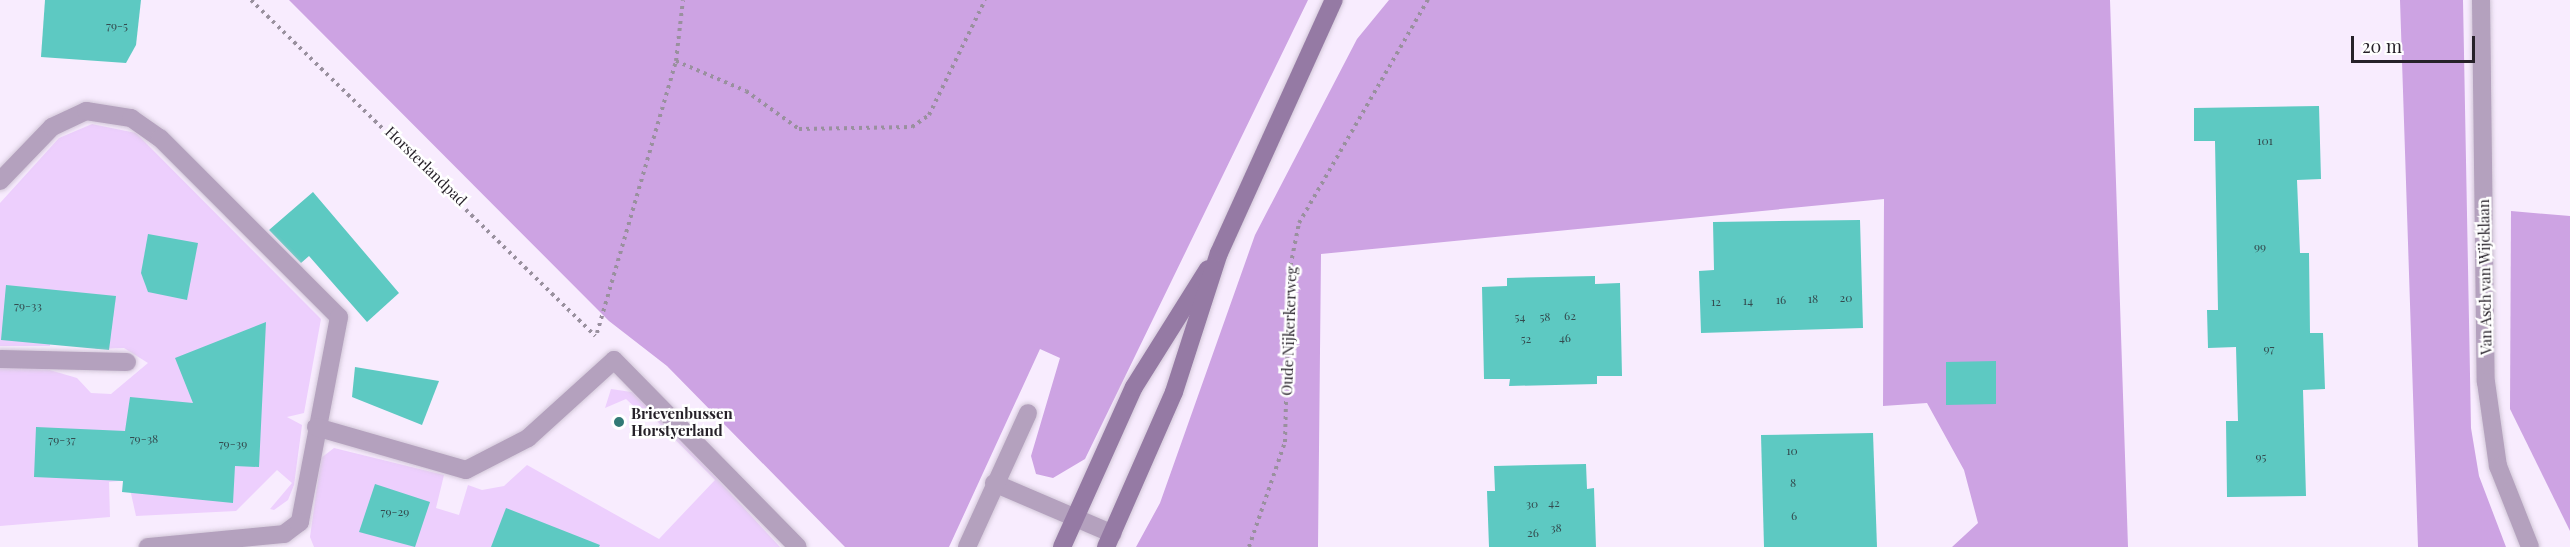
<!DOCTYPE html>
<html>
<head>
<meta charset="utf-8">
<style>
	body { margin:0 }
	#map { position:relative; width:2570px; height:547px; overflow:hidden; background:#f8ecfe; font-family:"Playfair Display",serif }
	div>[style] { position:absolute }
	[style*='--x'] { left:calc(var(--x)*1px); top:calc(var(--y)*1px); width:calc(var(--w)*1px); rotate:calc(var(--a)*1deg) }
	.green>* { inset:0; background:#edcffd }
	.forest>* { inset:0; background:#cda3e3 }
	.building>* { inset:0; background:#5dc9c2 }
	.path>* { height:4px; margin-top:-2px; transform-origin:0; background:repeating-linear-gradient(90deg,#99909e 0 3px,transparent 0 7.5px) }
	.roads { filter:drop-shadow(0 0 2px #d2c7d8) drop-shadow(0 0 2px #d2c7d8) }
	.lane>* { height:18px; margin:-9px; padding:0 9px; transform-origin:9px; border-radius:9px; background:#b4a1be }
	.street>* { height:18px; margin:-9px; padding:0 9px; transform-origin:9px; border-radius:9px; background:#b4a1be }
	.secondary>* { height:18px; margin:-9px; padding:0 9px; transform-origin:9px; border-radius:9px; background:#957aa4 }
	.dots>* { width:16px; height:16px; translate:-50% -50%; box-sizing:border-box; border:3px solid #fff; border-radius:50% }
	span { translate:-50% -50%; white-space:nowrap; text-align:center; line-height:1.15; -webkit-text-stroke:5px #fff; paint-order:stroke }
	.number-label { font-size:12px; color:#344b4f }
	.number-label span { -webkit-text-stroke-width:0 }
	.street-label { font-size:15px; color:#262129 }
	.poi-label { font-size:15px; color:#262129; font-weight:700 }
	.left { translate:0 -50%; text-align:left }
	.scale { position:absolute; left:2351px; top:36px; width:124px; height:27px; box-sizing:border-box; border:3px solid #262129; border-top:0; padding-left:8px; font-size:18px; line-height:21px; white-space:nowrap; color:#262129; -webkit-text-stroke:4px #fff; paint-order:stroke }
</style>
</head>
<body>
<div id="map">
	<div class="green">
		<div style="clip-path:polygon(92px 124px,136px 133px,321px 319px,304px 413px,287px 417px,302px 425px,294px 485px,288px 500px,274px 510px,270px 509px,292px 483px,277px 470px,236px 511px,136px 516px,128px 480px,109px 482px,110px 517px,0 526px,0 367px,36px 366px,77px 378px,91px 393px,111px 394px,148px 363px,124px 348px,96px 349px,52px 308px,50px 346px,0 346px,0 203px,59px 138px)"></div>
		<div style="clip-path:polygon(611px 389px,638px 393px,780px 547px,314px 547px,310px 537px,321px 458px,334px 448px,444px 475px,436px 508px,459px 515px,468px 485px,482px 490px,504px 486px,527px 465px,659px 539px,715px 480px,647px 411px,642px 414px,626px 399px,605px 408px)"></div>
	</div>
	<div class="forest">
		<div style="clip-path:polygon(289px 0,1308px 0,1085px 459px,1053px 478px,1036px 474px,1031px 456px,1060px 358px,1040px 349px,949px 547px,845px 547px,667px 366px,609px 321px)"></div>
		<div style="clip-path:polygon(1389px 0,2110px 0,2128px 547px,1952px 547px,1978px 523px,1964px 470px,1927px 403px,1883px 406px,1884px 199px,1321px 254px,1318px 547px,1136px 547px,1160px 503px,1255px 235px,1357px 39px)"></div>
		<div style="clip-path:polygon(2400px 0,2463px 0,2471px 428px,2479px 476px,2506px 547px,2418px 547px)"></div>
		<div style="clip-path:polygon(2511px 211px,2570px 216px,2570px 531px,2510px 409px)"></div>
	</div>
	<div class="building">
		<div style="clip-path:polygon(45px 0,141px 0,136px 45px,126px 63px,41px 57px)"></div>
		<div style="clip-path:polygon(2319px 106px,2321px 179px,2297px 180px,2300px 253px,2309px 253px,2310px 333px,2323px 333px,2325px 389px,2303px 390px,2306px 496px,2227px 497px,2226px 421px,2238px 421px,2236px 347px,2208px 348px,2207px 310px,2218px 310px,2215px 141px,2194px 141px,2194px 108px)"></div>
		<div style="clip-path:polygon(313px 192px,399px 293px,367px 322px,309px 256px,301px 263px,269px 230px)"></div>
		<div style="clip-path:polygon(1860px 220px,1863px 328px,1701px 333px,1699px 271px,1714px 270px,1713px 222px)"></div>
		<div style="clip-path:polygon(148px 234px,198px 243px,187px 300px,148px 292px,141px 273px)"></div>
		<div style="clip-path:polygon(1595px 276px,1595px 284px,1620px 283px,1622px 376px,1597px 376px,1597px 384px,1509px 386px,1510px 379px,1484px 379px,1482px 287px,1507px 286px,1507px 278px)"></div>
		<div style="clip-path:polygon(6px 285px,116px 296px,109px 350px,1px 340px)"></div>
		<div style="clip-path:polygon(266px 322px,259px 467px,235px 466px,233px 503px,122px 492px,123px 481px,34px 477px,36px 427px,125px 431px,130px 397px,193px 403px,175px 358px)"></div>
		<div style="clip-path:polygon(1996px 361px,1996px 404px,1946px 405px,1946px 362px)"></div>
		<div style="clip-path:polygon(355px 367px,439px 381px,422px 425px,352px 397px)"></div>
		<div style="clip-path:polygon(1873px 433px,1877px 547px,1764px 547px,1761px 435px)"></div>
		<div style="clip-path:polygon(1586px 464px,1587px 489px,1594px 488px,1596px 547px,1489px 547px,1487px 491px,1495px 491px,1494px 466px)"></div>
		<div style="clip-path:polygon(375px 484px,430px 502px,415px 547px,359px 532px)"></div>
		<div style="clip-path:polygon(506px 508px,600px 545px,599px 547px,491px 547px)"></div>
	</div>
	<div class="path">
		<div style="--x:251;--y:0;--w:481;--a:44.3"></div>
		<div style="--x:676;--y:61;--w:61;--a:-83.5"></div>
		<div style="--x:597;--y:333;--w:283;--a:-73.8"></div>
		<div style="--x:676;--y:61;--w:76;--a:23.2"></div>
		<div style="--x:746;--y:91;--w:65;--a:35.6"></div>
		<div style="--x:799;--y:129;--w:113;--a:-1"></div>
		<div style="--x:912;--y:127;--w:21;--a:-35"></div>
		<div style="--x:929;--y:115;--w:128;--a:-64"></div>
		<div style="--x:1249;--y:547;--w:111;--a:-71.1"></div>
		<div style="--x:1285;--y:442;--w:169;--a:-88.6"></div>
		<div style="--x:1289;--y:273;--w:51;--a:-78.7"></div>
		<div style="--x:1299;--y:223;--w:258;--a:-60"></div>
	</div>
	<div class="roads">
		<div class="lane">
			<div style="--x:0;--y:181;--w:75;--a:-46.1"></div>
			<div style="--x:52;--y:127;--w:38;--a:-25"></div>
			<div style="--x:86;--y:111;--w:46;--a:8.8"></div>
			<div style="--x:131;--y:118;--w:35;--a:35"></div>
			<div style="--x:160;--y:138;--w:253;--a:45"></div>
			<div style="--x:339;--y:317;--w:209;--a:100.8"></div>
			<div style="--x:300;--y:522;--w:20;--a:143"></div>
			<div style="--x:284;--y:534;--w:137;--a:174.5"></div>
			<div style="--x:0;--y:359;--w:127;--a:1.4"></div>
			<div style="--x:316;--y:427;--w:156;--a:16"></div>
			<div style="--x:466;--y:470;--w:70;--a:-27.3"></div>
			<div style="--x:528;--y:438;--w:116;--a:-42.2"></div>
			<div style="--x:614;--y:360;--w:262;--a:45.5"></div>
		</div>
		<div class="street">
			<div style="--x:2481;--y:0;--w:382;--a:89.3"></div>
			<div style="--x:2486;--y:382;--w:85;--a:81.9"></div>
			<div style="--x:2498;--y:466;--w:87;--a:68.4"></div>
			<div style="--x:994;--y:483;--w:129;--a:23.2"></div>
			<div style="--x:967;--y:547;--w:147;--a:-65.5"></div>
		</div>
		<div class="secondary">
			<div style="--x:1062;--y:547;--w:175;--a:-65.8"></div>
			<div style="--x:1134;--y:387;--w:139;--a:-57.9"></div>
			<div style="--x:1106;--y:547;--w:169;--a:-66.3"></div>
			<div style="--x:1174;--y:392;--w:146;--a:-72.1"></div>
			<div style="--x:1219;--y:253;--w:278;--a:-65.6"></div>
		</div>
	</div>
	<div class="dots">
		<div style="left:619px;top:422px;background:#327a76"></div>
	</div>
	<div class="number-label">
		<span style="left:117px;top:26px">79-5</span>
		<span style="left:2265px;top:141px">101</span>
		<span style="left:2260px;top:247px">99</span>
		<span style="left:1846px;top:298px">20</span>
		<span style="left:1813px;top:299px">18</span>
		<span style="left:1781px;top:300px">16</span>
		<span style="left:1748px;top:301px">14</span>
		<span style="left:1716px;top:302px">12</span>
		<span style="left:28px;top:306px">79-33</span>
		<span style="left:1570px;top:316px">62</span>
		<span style="left:1520px;top:317px">54</span>
		<span style="left:1545px;top:317px">58</span>
		<span style="left:1565px;top:338px">46</span>
		<span style="left:1526px;top:339px">52</span>
		<span style="left:2269px;top:349px">97</span>
		<span style="left:144px;top:439px">79-38</span>
		<span style="left:62px;top:440px">79-37</span>
		<span style="left:233px;top:444px">79-39</span>
		<span style="left:1792px;top:451px">10</span>
		<span style="left:2261px;top:457px">95</span>
		<span style="left:1793px;top:483px">8</span>
		<span style="left:1554px;top:503px">42</span>
		<span style="left:1532px;top:504px">30</span>
		<span style="left:395px;top:512px">79-29</span>
		<span style="left:1794px;top:516px">6</span>
		<span style="left:1556px;top:528px">38</span>
		<span style="left:1533px;top:533px">26</span>
	</div>
	<div class="street-label">
		<span style="left:426px;top:166px;rotate:44deg">Horsterlandpad</span>
		<span style="left:2485px;top:277px;rotate:-91deg">Van Asch van Wijcklaan</span>
		<span style="left:1289px;top:331px;rotate:-88deg">Oude Nijkerkerweg</span>
	</div>
	<div class="poi-label">
		<span class="left" style="left:631px;top:422px">Brievenbussen<br>Horstyerland</span>
	</div>
	<div class="scale">20 m</div>
</div>
</body>
</html>
